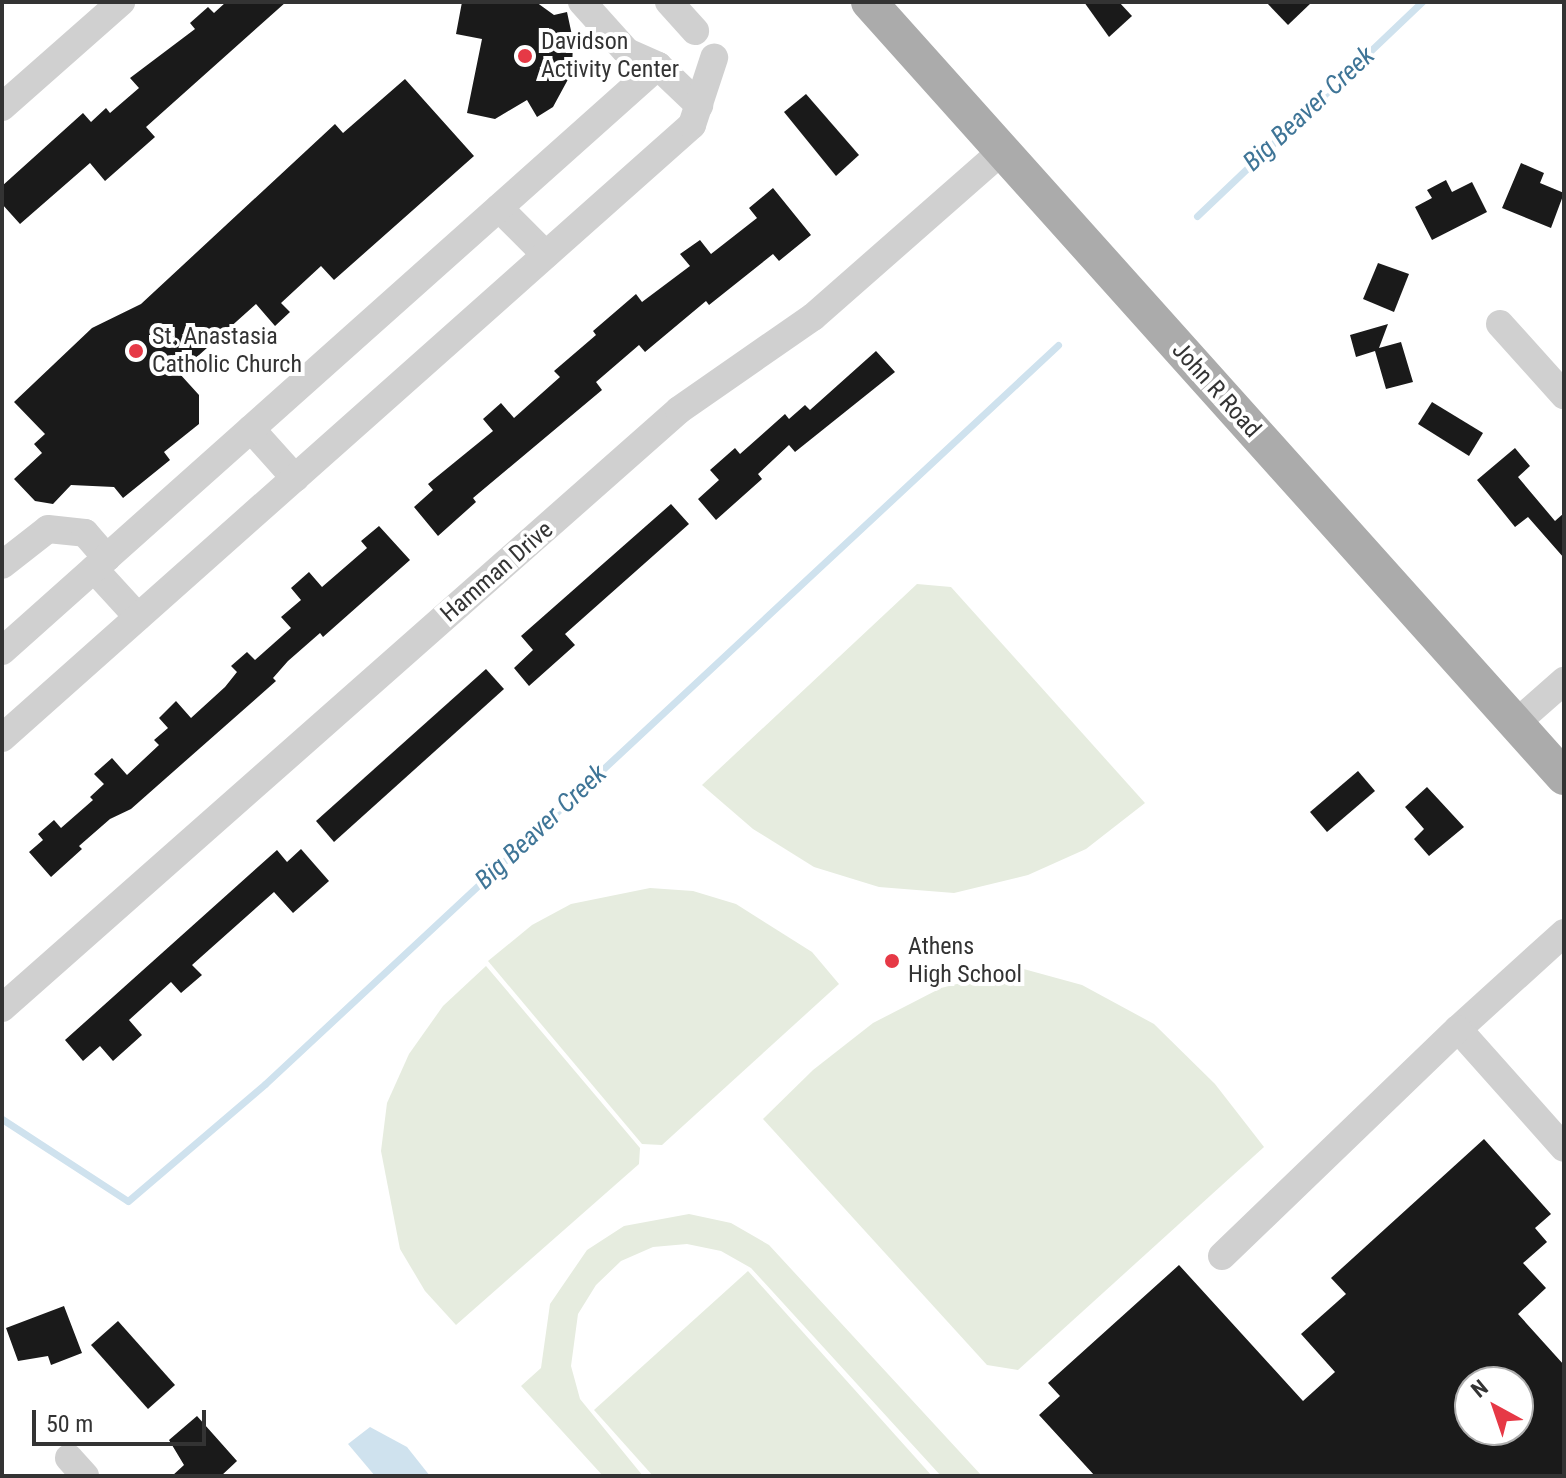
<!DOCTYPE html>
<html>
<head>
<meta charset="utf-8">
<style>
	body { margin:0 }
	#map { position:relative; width:1566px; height:1478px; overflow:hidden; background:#fff; font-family:"Roboto Condensed",sans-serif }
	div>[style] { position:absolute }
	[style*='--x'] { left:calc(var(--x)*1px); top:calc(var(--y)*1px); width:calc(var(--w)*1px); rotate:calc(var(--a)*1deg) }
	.green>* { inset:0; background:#e6ecdf }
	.water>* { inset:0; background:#cfe2ee }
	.stream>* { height:7px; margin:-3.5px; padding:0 3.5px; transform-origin:3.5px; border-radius:3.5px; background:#cfe2ee }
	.building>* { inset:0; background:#1a1a1a }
	.minor>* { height:28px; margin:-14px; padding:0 14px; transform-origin:14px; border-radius:14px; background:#d0d0d0 }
	.major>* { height:36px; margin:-18px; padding:0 18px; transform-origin:18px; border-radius:18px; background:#ababab }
	.dots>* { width:22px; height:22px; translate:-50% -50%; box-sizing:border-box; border:4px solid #fff; border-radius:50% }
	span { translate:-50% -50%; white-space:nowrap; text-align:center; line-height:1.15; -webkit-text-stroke:8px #fff; paint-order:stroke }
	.poi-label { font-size:24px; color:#333 }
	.left { translate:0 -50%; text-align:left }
	.street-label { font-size:24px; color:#333 }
	.water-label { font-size:26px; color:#3f7597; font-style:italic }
	.frame { position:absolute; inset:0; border:4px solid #333; pointer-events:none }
	.north { position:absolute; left:1454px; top:1366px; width:80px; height:80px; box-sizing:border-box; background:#fff; border:2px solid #adadad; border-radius:50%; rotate:320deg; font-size:22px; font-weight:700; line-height:32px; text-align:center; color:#333 }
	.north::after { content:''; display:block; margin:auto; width:28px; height:36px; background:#e63946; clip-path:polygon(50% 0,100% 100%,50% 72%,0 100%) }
	.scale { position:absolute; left:32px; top:1410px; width:174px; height:36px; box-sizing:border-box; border:4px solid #333; border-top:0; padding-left:10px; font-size:24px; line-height:28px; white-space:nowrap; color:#333; -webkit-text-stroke:6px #fff; paint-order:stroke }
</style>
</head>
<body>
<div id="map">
	<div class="green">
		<div style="clip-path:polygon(917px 584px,951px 587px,1145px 803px,1086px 849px,1028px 875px,954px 893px,879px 887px,814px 867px,753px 829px,702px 785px)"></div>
		<div style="clip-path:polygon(650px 888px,693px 891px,736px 904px,812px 952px,839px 984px,662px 1145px,642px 1144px,488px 961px,532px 925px,571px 904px)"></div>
		<div style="clip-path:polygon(486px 966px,640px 1148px,639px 1164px,456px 1325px,425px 1291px,400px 1249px,381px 1151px,387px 1103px,409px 1054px,443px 1006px)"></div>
		<div style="clip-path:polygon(1020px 968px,1082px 985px,1154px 1024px,1215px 1084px,1264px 1147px,1018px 1370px,987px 1365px,763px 1119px,813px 1070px,873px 1023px,941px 988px)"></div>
		<div style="clip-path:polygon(689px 1214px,731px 1223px,769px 1245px,982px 1476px,941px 1476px,751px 1268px,721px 1251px,687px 1244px,653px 1247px,621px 1261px,596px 1285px,578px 1314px,571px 1366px,580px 1399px,643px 1476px,603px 1476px,521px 1386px,541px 1368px,550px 1304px,587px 1250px,624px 1226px)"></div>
		<div style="clip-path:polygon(748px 1271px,932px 1476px,653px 1476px,594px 1410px)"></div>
	</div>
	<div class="water">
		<div style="clip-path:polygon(370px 1427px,407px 1447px,430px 1476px,375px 1476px,348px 1444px)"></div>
	</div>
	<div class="stream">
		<div style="--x:1197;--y:216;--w:311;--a:-43.6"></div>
		<div style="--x:2;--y:1119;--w:150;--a:33.1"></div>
		<div style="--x:128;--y:1201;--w:180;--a:-40.5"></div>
		<div style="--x:265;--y:1084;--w:1084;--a:-42.98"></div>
	</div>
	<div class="building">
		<div style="clip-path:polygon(226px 2px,286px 2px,146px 127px,155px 137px,105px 181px,90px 163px,20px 224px,2px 204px,2px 186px,83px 113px,91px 122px,106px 108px,110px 113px,139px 88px,130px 78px,195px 29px,190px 23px,208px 7px,214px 13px)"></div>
		<div style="clip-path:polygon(462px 2px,536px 2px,554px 15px,567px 12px,573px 40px,572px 72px,553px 107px,537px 117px,527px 100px,495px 119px,467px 113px,482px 39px,456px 34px)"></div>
		<div style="clip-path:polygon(1084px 2px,1119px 2px,1132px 16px,1109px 37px)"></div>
		<div style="clip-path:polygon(1266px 2px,1312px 2px,1288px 25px)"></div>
		<div style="clip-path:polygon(405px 79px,474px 156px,334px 280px,321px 266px,281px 303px,290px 312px,275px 326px,256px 304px,179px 373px,199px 395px,199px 424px,164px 452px,170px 460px,123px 498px,114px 487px,71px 485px,53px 504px,35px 501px,14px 479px,42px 453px,34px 444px,45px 434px,14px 402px,92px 328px,141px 304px,335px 124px,343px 133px)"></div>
		<div style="clip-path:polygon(806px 94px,859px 155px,836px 176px,784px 112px)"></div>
		<div style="clip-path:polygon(1521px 163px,1544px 173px,1540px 183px,1564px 193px,1551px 228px,1502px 208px)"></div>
		<div style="clip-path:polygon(1446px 180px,1452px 192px,1472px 182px,1487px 212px,1432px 240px,1415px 207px,1432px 198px,1427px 190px)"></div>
		<div style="clip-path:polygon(773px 188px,811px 235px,779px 261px,773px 254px,709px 305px,706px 301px,645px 352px,639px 345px,596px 382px,602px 390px,473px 498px,476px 502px,438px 536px,414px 507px,433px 490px,428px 484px,493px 431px,483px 419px,501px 403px,514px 418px,560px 377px,554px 371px,596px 335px,593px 331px,636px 294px,642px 302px,690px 266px,680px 254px,700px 240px,711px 254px,757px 218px,749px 208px)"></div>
		<div style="clip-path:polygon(1378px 263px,1409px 274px,1394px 312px,1363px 299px)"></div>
		<div style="clip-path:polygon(1388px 324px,1379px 348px,1401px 342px,1413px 382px,1386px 389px,1375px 351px,1356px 357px,1350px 335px)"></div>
		<div style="clip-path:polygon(876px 351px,895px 372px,795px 452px,789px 445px,758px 474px,762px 479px,716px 520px,698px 499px,719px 480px,710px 470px,735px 448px,740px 454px,785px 414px,789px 419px,805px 405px,810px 410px)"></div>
		<div style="clip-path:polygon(1432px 402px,1483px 433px,1469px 456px,1418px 424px)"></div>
		<div style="clip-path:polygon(1515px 448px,1530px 466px,1518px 477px,1555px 521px,1564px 513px,1564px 558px,1528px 517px,1515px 527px,1477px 480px)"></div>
		<div style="clip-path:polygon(671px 504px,689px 524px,565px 634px,575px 645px,529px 686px,514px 668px,533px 650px,521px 636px)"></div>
		<div style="clip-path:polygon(379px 526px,410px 560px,323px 637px,320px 633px,288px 661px,273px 678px,276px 681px,131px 809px,110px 819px,79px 846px,82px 849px,51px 877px,29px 852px,43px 840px,38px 834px,54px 820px,61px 828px,93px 800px,90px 797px,104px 784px,94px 774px,112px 758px,127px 775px,159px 745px,154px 740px,168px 728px,159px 718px,176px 701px,191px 718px,225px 687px,237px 672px,231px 666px,247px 652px,255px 660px,291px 628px,281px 617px,301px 600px,291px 588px,309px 572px,322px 587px,367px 548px,361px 541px)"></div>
		<div style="clip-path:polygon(486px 669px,504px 689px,334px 842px,316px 821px)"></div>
		<div style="clip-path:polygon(1358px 771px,1375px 791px,1327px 832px,1310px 812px)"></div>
		<div style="clip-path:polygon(1427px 787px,1464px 827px,1429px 856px,1414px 839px,1424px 829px,1405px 807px)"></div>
		<div style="clip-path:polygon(301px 849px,329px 881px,293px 913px,274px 892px,192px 965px,202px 975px,181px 993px,171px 982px,129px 1020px,142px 1035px,113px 1061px,100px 1046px,83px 1061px,65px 1040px,277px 850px,287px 862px)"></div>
		<div style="clip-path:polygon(evenodd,1484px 1139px,1551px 1214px,1535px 1228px,1547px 1242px,1523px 1263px,1546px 1288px,1518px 1314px,1564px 1365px,1564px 1476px,1095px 1476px,1039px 1415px,1060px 1396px,1048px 1383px,1179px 1265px,1303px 1401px,1335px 1372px,1301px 1334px,1346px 1294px,1331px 1278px,1484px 1139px,1470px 1382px,1518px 1382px,1518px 1430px,1470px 1430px,1470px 1382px)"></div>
		<div style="clip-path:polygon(64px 1306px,82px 1353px,51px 1365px,48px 1356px,18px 1361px,6px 1328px)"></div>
		<div style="clip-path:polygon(118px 1321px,175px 1385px,148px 1409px,91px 1345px)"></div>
		<div style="clip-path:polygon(197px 1416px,237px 1461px,221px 1476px,172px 1476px,184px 1465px,169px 1440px)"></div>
	</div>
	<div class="minor">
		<div style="--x:582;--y:2;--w:67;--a:48"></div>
		<div style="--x:627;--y:52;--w:34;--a:24"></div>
		<div style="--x:658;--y:66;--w:57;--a:43.6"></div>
		<div style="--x:669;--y:2;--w:39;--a:48"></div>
		<div style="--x:2;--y:107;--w:159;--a:-41.4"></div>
		<div style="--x:499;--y:208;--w:66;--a:45"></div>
		<div style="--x:1500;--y:324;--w:96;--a:48"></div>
		<div style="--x:251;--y:429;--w:66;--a:48.1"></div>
		<div style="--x:2;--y:565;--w:58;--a:-38"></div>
		<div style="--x:48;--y:529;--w:37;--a:6"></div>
		<div style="--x:85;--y:533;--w:33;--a:49"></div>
		<div style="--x:94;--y:569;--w:65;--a:47.5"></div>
		<div style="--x:2;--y:651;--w:879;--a:-41.73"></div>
		<div style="--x:1516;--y:723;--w:64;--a:-41.2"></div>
		<div style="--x:2;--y:738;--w:923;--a:-41.62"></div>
		<div style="--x:692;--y:125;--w:71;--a:-71.8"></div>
		<div style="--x:1564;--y:933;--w:143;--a:137.8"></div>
		<div style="--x:1458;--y:1029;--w:159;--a:48.3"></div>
		<div style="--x:2;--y:1008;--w:903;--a:-41.45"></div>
		<div style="--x:679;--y:410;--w:163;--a:-34.8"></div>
		<div style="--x:813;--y:317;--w:252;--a:-41.3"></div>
		<div style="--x:1222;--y:1256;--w:327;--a:-43.9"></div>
		<div style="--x:69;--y:1458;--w:24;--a:48"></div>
	</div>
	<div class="major">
		<div style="--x:869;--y:2;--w:1041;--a:48.12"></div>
	</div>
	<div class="dots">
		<div style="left:525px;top:56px;background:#e63946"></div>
		<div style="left:136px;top:351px;background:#e63946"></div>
		<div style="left:892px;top:961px;background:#e63946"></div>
	</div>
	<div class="poi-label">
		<span class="left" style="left:541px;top:56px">Davidson<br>Activity Center</span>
		<span class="left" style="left:152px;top:351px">St. Anastasia<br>Catholic Church</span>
		<span class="left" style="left:908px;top:961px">Athens<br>High School</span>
	</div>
	<div class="street-label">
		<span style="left:1216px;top:390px;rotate:48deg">John R Road</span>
		<span style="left:497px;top:572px;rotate:-41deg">Hamman Drive</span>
	</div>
	<div class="water-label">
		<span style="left:1309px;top:109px;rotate:-43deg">Big Beaver Creek</span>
		<span style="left:541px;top:827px;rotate:-43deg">Big Beaver Creek</span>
	</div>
	<div class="frame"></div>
	<div class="north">N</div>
	<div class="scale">50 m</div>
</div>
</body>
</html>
